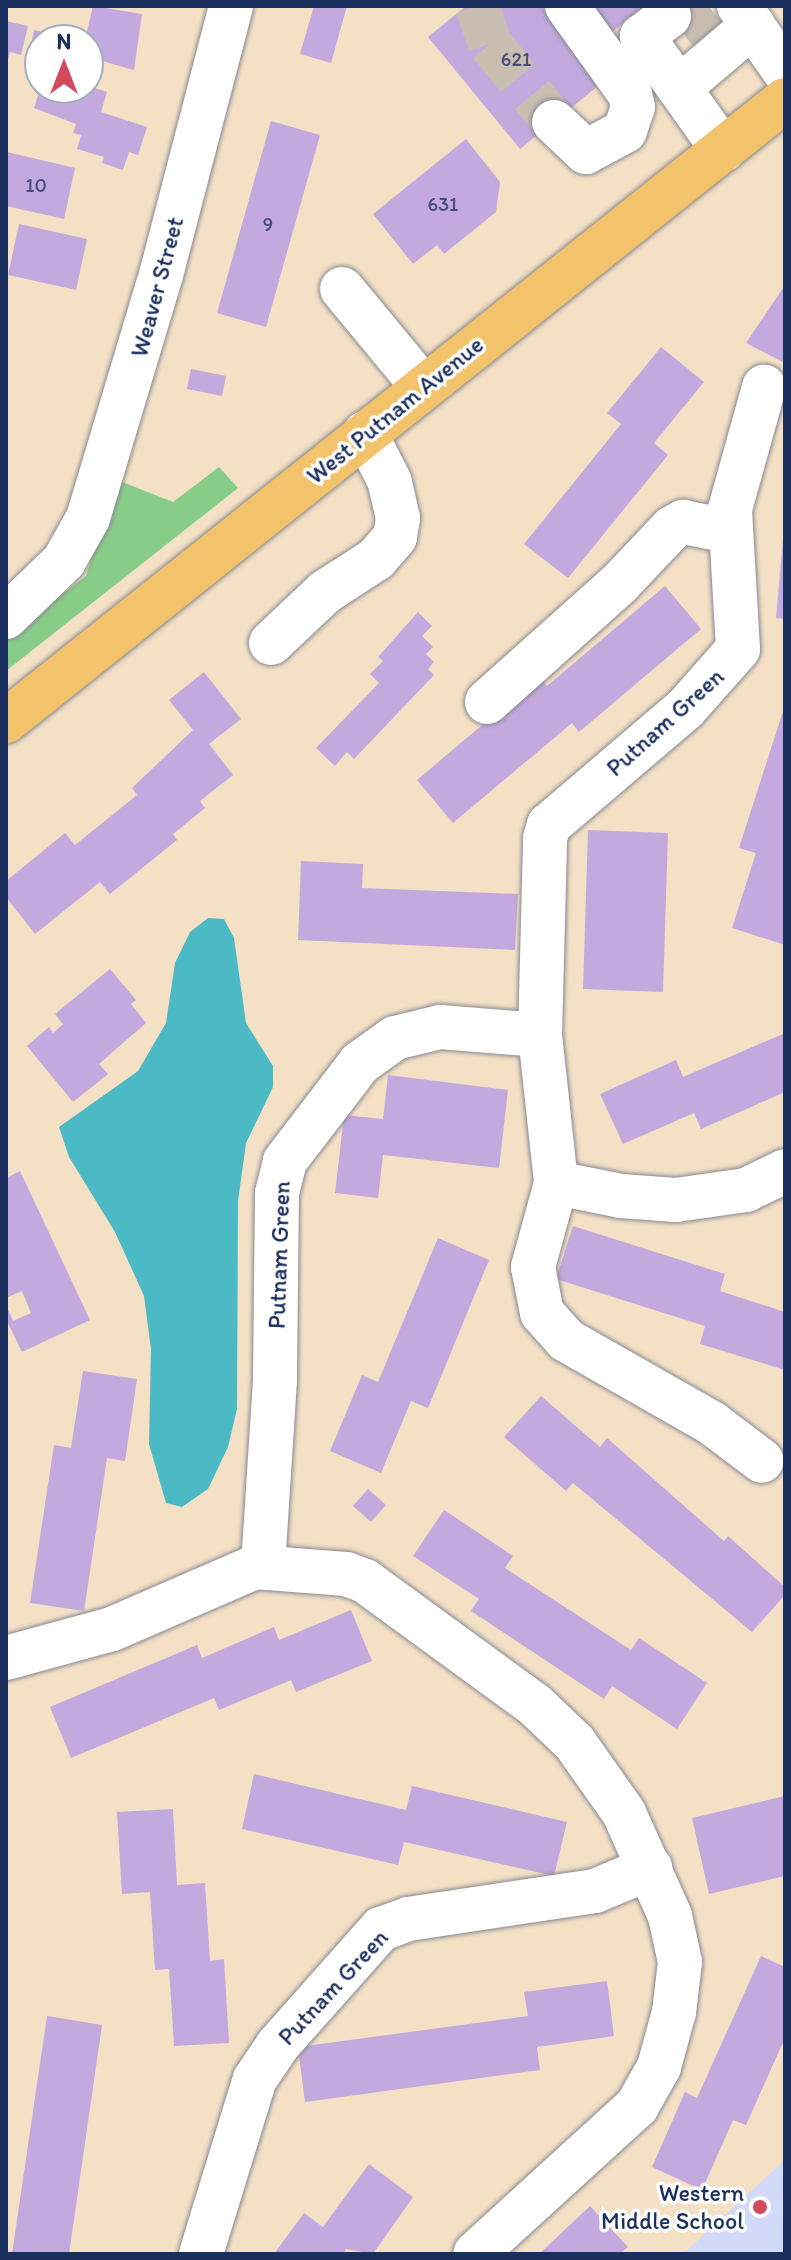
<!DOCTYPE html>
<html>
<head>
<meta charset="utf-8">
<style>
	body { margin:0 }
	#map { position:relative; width:791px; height:2260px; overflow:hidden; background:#f4e0c5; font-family:Itim,sans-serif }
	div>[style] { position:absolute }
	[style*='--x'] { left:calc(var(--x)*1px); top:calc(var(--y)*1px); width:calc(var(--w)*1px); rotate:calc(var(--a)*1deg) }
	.built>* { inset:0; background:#d2d9f9 }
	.green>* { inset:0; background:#88cd87 }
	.water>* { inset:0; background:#4cbac5 }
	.building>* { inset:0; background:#c4a9de }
	.minor-tunnel>* { height:44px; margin-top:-22px; transform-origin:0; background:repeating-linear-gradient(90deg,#c9bdb0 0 44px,transparent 0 66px) }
	.roads { filter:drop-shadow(0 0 2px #888892) drop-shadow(0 0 2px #888892) }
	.minor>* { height:44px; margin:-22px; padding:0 22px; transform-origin:22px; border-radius:22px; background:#fff }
	.major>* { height:44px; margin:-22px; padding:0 22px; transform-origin:22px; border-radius:22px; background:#f2c36a }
	.dots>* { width:22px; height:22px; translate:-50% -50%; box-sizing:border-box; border:4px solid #fff; border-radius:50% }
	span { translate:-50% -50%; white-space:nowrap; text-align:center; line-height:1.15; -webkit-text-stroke:7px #fff; paint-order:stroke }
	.number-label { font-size:20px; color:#454e7e }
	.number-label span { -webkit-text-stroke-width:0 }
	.street-label { font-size:24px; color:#1b2f5e }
	.poi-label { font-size:24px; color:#1b2f5e }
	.right { translate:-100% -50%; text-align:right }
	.frame { position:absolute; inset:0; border:8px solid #1b2f5e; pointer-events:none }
	.north { position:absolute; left:24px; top:24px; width:80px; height:80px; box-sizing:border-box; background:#fff; border:2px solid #a4acbf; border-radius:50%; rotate:0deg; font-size:22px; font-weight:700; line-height:32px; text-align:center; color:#1b2f5e }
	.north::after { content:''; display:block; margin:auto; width:28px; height:36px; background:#d1495b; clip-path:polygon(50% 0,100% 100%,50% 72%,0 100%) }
</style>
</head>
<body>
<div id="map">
	<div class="built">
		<div style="clip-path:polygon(785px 2160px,785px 2254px,683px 2254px)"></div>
	</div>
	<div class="green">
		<div style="clip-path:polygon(219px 467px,238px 488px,6px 671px,6px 638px,86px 576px,117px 480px,173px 502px)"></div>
	</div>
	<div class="water">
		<div style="clip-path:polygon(208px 918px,224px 919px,234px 938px,246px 1023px,273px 1066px,273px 1087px,246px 1143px,238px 1201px,237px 1409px,228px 1447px,208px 1489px,182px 1507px,166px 1503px,149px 1444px,151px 1349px,144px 1296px,115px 1232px,69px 1157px,59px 1127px,138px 1071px,166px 1023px,175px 963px,190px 932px)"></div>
	</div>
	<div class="building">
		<div style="clip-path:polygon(93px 6px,142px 14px,134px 70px,88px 57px,85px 40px)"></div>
		<div style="clip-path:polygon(314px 6px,347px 6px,331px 63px,300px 54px)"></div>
		<div style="clip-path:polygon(466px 6px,541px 6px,603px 82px,520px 149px,428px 37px)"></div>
		<div style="clip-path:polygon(584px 6px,644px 6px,607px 36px)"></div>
		<div style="clip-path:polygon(661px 6px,708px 6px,734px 38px,705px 61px)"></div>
		<div style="clip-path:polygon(6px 21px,28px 26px,21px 55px,10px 52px,7px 63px)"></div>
		<div style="clip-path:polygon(34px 30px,46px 33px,45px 40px,32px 40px)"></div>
		<div style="clip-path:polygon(88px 86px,107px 92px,101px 112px,147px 127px,138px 155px,129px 152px,123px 170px,102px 163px,104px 157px,77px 149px,81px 135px,73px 133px,76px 124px,34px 108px,40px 88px)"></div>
		<div style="clip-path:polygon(271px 121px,320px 135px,266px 327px,217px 313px)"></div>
		<div style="clip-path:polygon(466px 139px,500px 182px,496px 212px,444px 254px,437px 245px,413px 264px,373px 214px)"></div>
		<div style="clip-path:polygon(7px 152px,75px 168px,64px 219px,6px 206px)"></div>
		<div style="clip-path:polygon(19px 224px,87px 239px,76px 290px,8px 275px)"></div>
		<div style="clip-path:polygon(785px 285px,785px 363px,746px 343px)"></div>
		<div style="clip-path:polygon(661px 347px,704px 382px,654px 443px,668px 455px,568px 578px,524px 544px,621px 424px,607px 413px)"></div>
		<div style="clip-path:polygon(191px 369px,226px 376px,222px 396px,187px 389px)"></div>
		<div style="clip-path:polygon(783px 539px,785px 539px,785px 619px,776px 618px)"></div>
		<div style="clip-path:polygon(665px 586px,701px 629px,579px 732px,572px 723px,453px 823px,417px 780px,539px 677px,547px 686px)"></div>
		<div style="clip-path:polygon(418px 612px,432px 626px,422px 636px,433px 647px,426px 654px,434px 662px,428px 669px,434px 675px,354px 759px,347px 752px,335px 766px,316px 748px,379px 683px,370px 674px,383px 661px,378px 657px)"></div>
		<div style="clip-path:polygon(204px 672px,241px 719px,209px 744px,233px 775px,200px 801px,205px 808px,173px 834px,177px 840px,110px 894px,100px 882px,35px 934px,6px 897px,6px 881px,65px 833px,75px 845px,137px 795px,132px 788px,193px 730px,169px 700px)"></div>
		<div style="clip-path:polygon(784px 708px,785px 708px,785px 945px,732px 928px,756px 853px,739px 848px)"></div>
		<div style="clip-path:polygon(588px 830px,668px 833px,663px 992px,583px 989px)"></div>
		<div style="clip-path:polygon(301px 861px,363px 864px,362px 888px,518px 894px,515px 950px,298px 940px)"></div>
		<div style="clip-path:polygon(110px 969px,136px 1000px,131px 1004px,146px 1023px,99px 1064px,108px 1074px,73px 1102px,27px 1046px,49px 1027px,53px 1033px,63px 1024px,55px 1014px)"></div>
		<div style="clip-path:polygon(785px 1033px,785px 1092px,701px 1129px,694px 1113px,623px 1144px,600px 1094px,676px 1060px,683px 1077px)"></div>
		<div style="clip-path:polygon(388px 1075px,508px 1090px,499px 1168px,383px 1155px,378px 1198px,335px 1193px,344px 1115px,383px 1119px)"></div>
		<div style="clip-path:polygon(20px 1171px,90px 1320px,22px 1352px,6px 1319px,6px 1305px,13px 1321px,31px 1313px,22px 1291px,6px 1298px,6px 1178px)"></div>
		<div style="clip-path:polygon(573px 1226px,725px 1274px,720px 1291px,785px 1312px,785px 1370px,700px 1344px,705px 1326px,556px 1279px)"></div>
		<div style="clip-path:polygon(438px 1238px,489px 1260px,428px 1408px,411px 1401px,381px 1473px,330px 1451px,362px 1375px,378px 1382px)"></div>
		<div style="clip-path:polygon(83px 1371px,137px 1379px,125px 1461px,107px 1458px,84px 1611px,30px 1603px,54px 1445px,71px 1448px)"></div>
		<div style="clip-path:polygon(541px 1396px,600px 1447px,607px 1438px,724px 1541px,728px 1536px,785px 1587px,785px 1595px,752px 1632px,573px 1483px,566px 1491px,504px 1437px)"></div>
		<div style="clip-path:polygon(368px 1489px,386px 1505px,371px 1522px,353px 1506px)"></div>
		<div style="clip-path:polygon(444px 1510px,513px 1556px,505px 1568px,631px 1650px,639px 1638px,707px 1683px,677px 1729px,612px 1686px,604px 1699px,471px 1611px,479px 1599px,413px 1556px)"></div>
		<div style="clip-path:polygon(351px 1610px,372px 1661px,296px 1692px,291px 1680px,219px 1710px,214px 1698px,71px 1758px,50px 1707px,197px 1645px,202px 1658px,274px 1627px,279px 1640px)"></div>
		<div style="clip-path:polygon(254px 1774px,406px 1810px,412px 1786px,567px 1822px,554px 1876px,404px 1842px,398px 1865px,242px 1829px)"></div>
		<div style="clip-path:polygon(785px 1796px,785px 1876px,709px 1894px,692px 1818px)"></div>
		<div style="clip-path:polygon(173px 1809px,177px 1885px,205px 1883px,210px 1961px,224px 1959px,229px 2043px,174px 2046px,169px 1969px,155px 1970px,150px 1892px,122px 1894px,117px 1812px)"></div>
		<div style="clip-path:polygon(761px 1956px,785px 1967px,785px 2038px,746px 2125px,733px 2120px,702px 2190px,652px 2167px,685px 2092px,697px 2098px)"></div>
		<div style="clip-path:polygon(607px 1981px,614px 2036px,537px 2047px,540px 2070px,305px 2102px,298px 2047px,528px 2016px,524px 1992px)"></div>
		<div style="clip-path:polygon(47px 2016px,102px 2025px,69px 2254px,12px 2254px)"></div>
		<div style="clip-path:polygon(369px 2164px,413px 2197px,373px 2254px,346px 2249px,343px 2254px,274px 2254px,304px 2213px,323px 2227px)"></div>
		<div style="clip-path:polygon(590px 2206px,628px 2247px,620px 2254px,539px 2254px)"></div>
	</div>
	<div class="minor-tunnel">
		<div style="--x:477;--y:6;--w:40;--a:71.1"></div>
		<div style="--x:490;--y:44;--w:101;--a:50.6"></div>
		<div style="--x:686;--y:37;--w:37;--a:-41"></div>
	</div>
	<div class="roads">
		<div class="minor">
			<div style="--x:739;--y:6;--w:80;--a:55.1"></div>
			<div style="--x:669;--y:16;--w:34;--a:143"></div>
			<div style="--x:642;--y:36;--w:140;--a:54.6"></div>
			<div style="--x:679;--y:88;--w:97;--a:-40.4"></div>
			<div style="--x:554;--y:122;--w:44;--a:43.2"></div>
			<div style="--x:586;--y:152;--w:44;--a:-28.3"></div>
			<div style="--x:625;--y:131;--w:25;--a:-72"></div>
			<div style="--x:633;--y:107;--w:13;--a:-103"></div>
			<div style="--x:630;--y:94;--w:108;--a:-125.6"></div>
			<div style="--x:342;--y:289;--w:127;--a:50.4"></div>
			<div style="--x:6;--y:617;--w:81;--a:-44"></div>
			<div style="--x:64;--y:561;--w:49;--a:-60.8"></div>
			<div style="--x:88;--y:518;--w:254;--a:-73.3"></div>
			<div style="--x:161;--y:275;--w:278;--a:-75.4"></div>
			<div style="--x:271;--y:643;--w:74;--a:-43.4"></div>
			<div style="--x:325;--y:592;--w:61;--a:-32.9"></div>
			<div style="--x:376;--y:559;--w:29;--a:-49"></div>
			<div style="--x:395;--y:537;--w:19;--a:-81"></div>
			<div style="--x:398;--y:518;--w:37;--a:-103"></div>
			<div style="--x:390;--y:482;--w:55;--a:-117"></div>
			<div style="--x:487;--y:702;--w:177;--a:-41.8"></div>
			<div style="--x:619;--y:584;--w:77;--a:-46.6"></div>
			<div style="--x:672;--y:528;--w:13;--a:-29"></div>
			<div style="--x:683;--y:522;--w:47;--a:11.1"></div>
			<div style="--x:540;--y:1035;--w:149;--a:83.8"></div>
			<div style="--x:556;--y:1183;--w:87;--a:105.3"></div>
			<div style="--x:533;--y:1267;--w:47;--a:78.9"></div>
			<div style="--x:542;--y:1313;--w:36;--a:48"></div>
			<div style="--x:566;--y:1340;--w:169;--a:29.7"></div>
			<div style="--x:713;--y:1424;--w:61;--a:37.1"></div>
			<div style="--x:556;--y:1183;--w:66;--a:11.3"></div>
			<div style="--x:621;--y:1196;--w:55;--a:4.2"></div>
			<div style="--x:676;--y:1200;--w:71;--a:-8.1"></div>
			<div style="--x:746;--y:1190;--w:43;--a:-26"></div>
			<div style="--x:263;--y:1566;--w:186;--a:-86.3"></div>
			<div style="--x:275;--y:1380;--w:187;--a:-89.4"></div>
			<div style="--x:277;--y:1193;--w:33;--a:-76"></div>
			<div style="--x:285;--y:1161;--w:123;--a:-52.6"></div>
			<div style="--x:360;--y:1063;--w:43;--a:-35.5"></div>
			<div style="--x:395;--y:1038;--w:46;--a:-13.7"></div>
			<div style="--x:440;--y:1027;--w:100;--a:4.6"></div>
			<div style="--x:540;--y:1035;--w:197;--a:-88.5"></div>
			<div style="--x:545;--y:838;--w:14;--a:-73"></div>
			<div style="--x:549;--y:825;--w:179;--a:-40.5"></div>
			<div style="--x:685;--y:709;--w:80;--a:-48.5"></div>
			<div style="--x:738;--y:649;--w:140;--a:-93.3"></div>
			<div style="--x:730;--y:509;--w:127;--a:-74.4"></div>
			<div style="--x:6;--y:1658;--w:110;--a:-15.3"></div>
			<div style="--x:112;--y:1629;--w:156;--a:-23.4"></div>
			<div style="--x:255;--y:1567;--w:91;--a:4.4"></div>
			<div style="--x:346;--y:1574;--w:20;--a:20"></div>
			<div style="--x:365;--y:1581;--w:210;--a:36.1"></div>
			<div style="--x:535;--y:1705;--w:54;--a:43.5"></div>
			<div style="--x:574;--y:1742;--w:87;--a:54.8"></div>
			<div style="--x:624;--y:1813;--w:113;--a:65.9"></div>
			<div style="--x:670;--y:1916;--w:47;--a:77.7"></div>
			<div style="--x:680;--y:1962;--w:50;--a:96.8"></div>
			<div style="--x:674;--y:2012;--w:57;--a:105.3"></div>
			<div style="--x:659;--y:2067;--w:45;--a:119.4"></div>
			<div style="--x:637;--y:2106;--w:219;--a:137.6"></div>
			<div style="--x:201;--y:2254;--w:183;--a:-72.9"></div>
			<div style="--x:255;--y:2079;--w:40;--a:-56"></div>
			<div style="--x:277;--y:2046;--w:157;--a:-48.4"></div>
			<div style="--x:381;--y:1929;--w:29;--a:-20"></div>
			<div style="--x:408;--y:1919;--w:189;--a:-8.5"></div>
			<div style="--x:595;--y:1891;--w:60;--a:-22.7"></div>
		</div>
		<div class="major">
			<div style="--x:6;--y:721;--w:996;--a:-38.56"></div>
		</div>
	</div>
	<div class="dots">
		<div style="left:760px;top:2207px;background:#d1495b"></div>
	</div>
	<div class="number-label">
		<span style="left:516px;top:59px">621</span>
		<span style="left:36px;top:185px">10</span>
		<span style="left:443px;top:204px">631</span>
		<span style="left:268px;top:224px">9</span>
	</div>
	<div class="street-label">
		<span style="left:157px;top:287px;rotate:-75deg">Weaver Street</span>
		<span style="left:395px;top:410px;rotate:-39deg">West Putnam Avenue</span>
		<span style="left:665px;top:722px;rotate:-42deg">Putnam Green</span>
		<span style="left:279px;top:1255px;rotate:-88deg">Putnam Green</span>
		<span style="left:333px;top:1987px;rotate:-47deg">Putnam Green</span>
	</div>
	<div class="poi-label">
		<span class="right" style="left:744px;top:2207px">Western<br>Middle School</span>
	</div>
	<div class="frame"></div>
	<div class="north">N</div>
</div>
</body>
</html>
